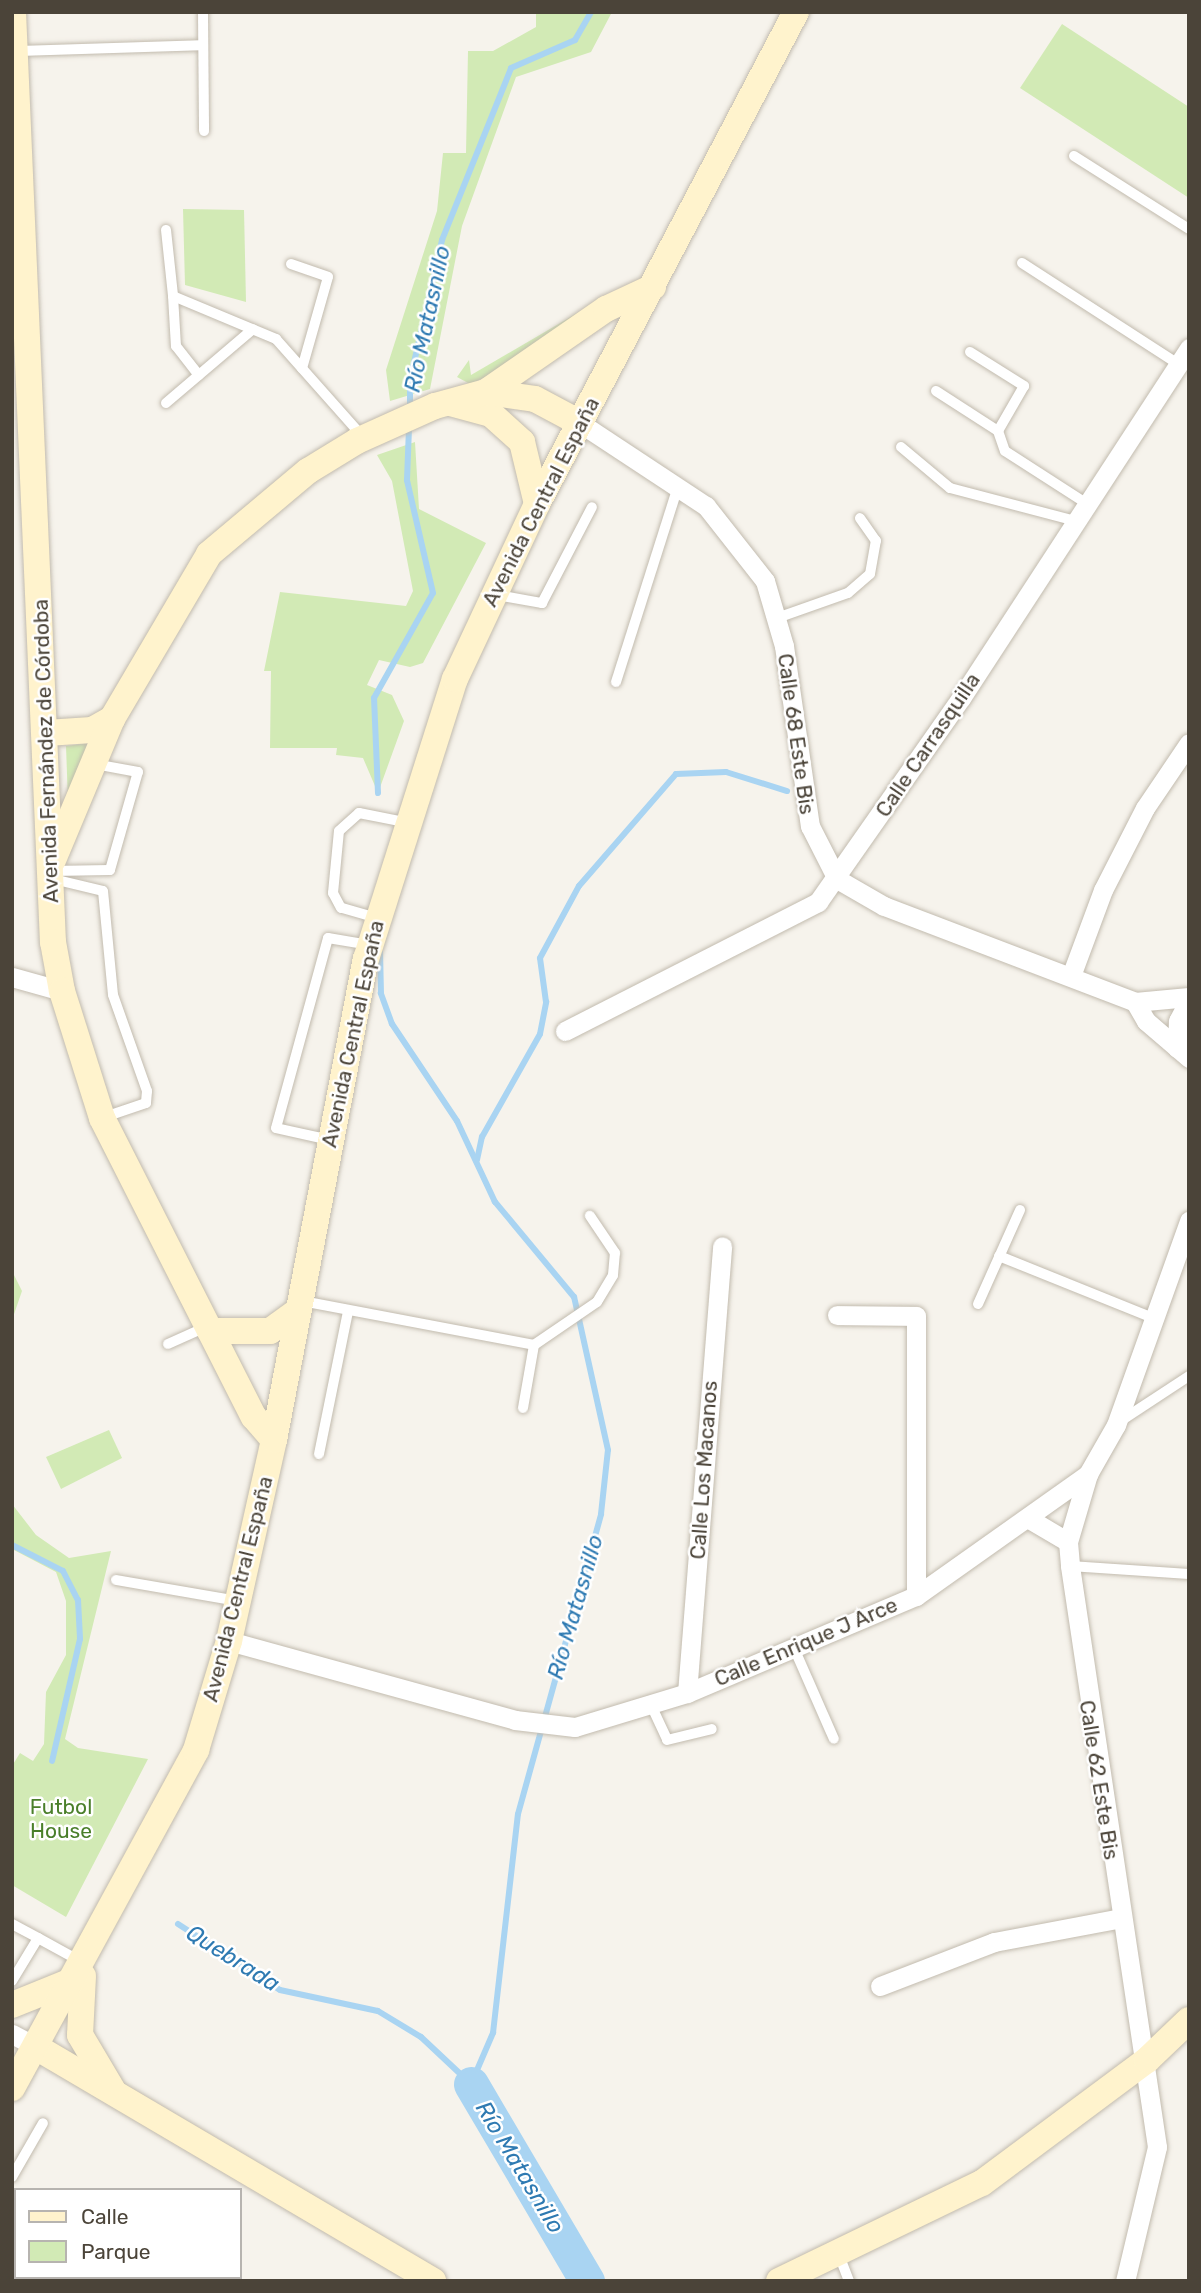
<!DOCTYPE html>
<html>
<head>
<meta charset="utf-8">
<style>
	body { margin:0 }
	#map { position:relative; width:1201px; height:2293px; overflow:hidden; background:#f6f3ec; font-family:Rubik,sans-serif }
	div>[style] { position:absolute }
	[style*='--x'] { left:calc(var(--x)*1px); top:calc(var(--y)*1px); width:calc(var(--w)*1px); rotate:calc(var(--a)*1deg) }
	.green>* { inset:0; background:#d2eab5 }
	.stream>* { height:6px; margin:-3px; padding:0 3px; transform-origin:3px; border-radius:3px; background:#a9d4f2 }
	.river>* { height:35px; margin:-17.5px; padding:0 17.5px; transform-origin:17.5px; border-radius:17.5px; background:#a9d4f2 }
	.roads { filter:drop-shadow(0 0 2px #c2bbae) drop-shadow(0 0 2px #c2bbae) }
	.lane>* { height:10px; margin:-5px; padding:0 5px; transform-origin:5px; border-radius:5px; background:#fff }
	.street>* { height:19px; margin:-9.5px; padding:0 9.5px; transform-origin:9.5px; border-radius:9.5px; background:#fff }
	.secondary>* { height:26px; margin:-13px; padding:0 13px; transform-origin:13px; border-radius:13px; background:#fff3cd }
	span { translate:-50% -50%; white-space:nowrap; text-align:center; line-height:1.15; -webkit-text-stroke:5px #fff; paint-order:stroke }
	.street-label { font-size:21px; color:#4b4439 }
	.park-label { font-size:21px; color:#4a7f2a }
	.water-label { font-size:23px; color:#2e7ab2; font-style:italic }
	.frame { position:absolute; inset:0; border:14px solid #4b4439; pointer-events:none }
	.legend { position:absolute; left:14px; top:2188px; width:228px; height:91px; box-sizing:border-box; background:#fff; border:2px solid #b7b4b0; margin:0; padding:9px 12px; list-style:none; font-size:21px; color:#4b4439 }
	.legend li { display:flex; align-items:center; gap:14px; height:35px }
	.legend b { width:35px; border:2px solid #b7b4b0 }
</style>
</head>
<body>
<div id="map">
	<div class="green">
		<div style="clip-path:polygon(536px 12px,612px 12px,591px 52px,516px 77px,462px 226px,430px 389px,390px 401px,386px 370px,437px 211px,443px 153px,466px 153px,468px 51px,493px 51px,536px 27px)"></div>
		<div style="clip-path:polygon(1062px 24px,1189px 107px,1189px 198px,1020px 88px)"></div>
		<div style="clip-path:polygon(183px 209px,244px 210px,246px 302px,185px 285px)"></div>
		<div style="clip-path:polygon(579px 312px,587px 312px,517px 363px,470px 384px,457px 377px,469px 360px,471px 375px)"></div>
		<div style="clip-path:polygon(415px 442px,419px 509px,486px 543px,423px 663px,410px 667px,379px 660px,367px 685px,392px 695px,404px 721px,378px 793px,363px 758px,336px 755px,337px 748px,270px 748px,271px 671px,264px 671px,280px 592px,406px 606px,413px 591px,392px 481px,377px 455px)"></div>
		<div style="clip-path:polygon(89px 743px,68px 802px,66px 746px)"></div>
		<div style="clip-path:polygon(12px 1271px,22px 1291px,12px 1320px)"></div>
		<div style="clip-path:polygon(109px 1430px,122px 1458px,61px 1489px,46px 1457px)"></div>
		<div style="clip-path:polygon(12px 1504px,36px 1535px,69px 1558px,111px 1551px,65px 1739px,78px 1748px,148px 1759px,66px 1917px,12px 1885px,12px 1766px,20px 1753px,33px 1761px,44px 1744px,46px 1692px,66px 1655px,66px 1601px,56px 1572px,12px 1549px)"></div>
	</div>
	<div class="stream">
		<div style="--x:410;--y:409;--w:29;--a:-90"></div>
		<div style="--x:410;--y:380;--w:144;--a:-77.1"></div>
		<div style="--x:442;--y:240;--w:185;--a:-68.1"></div>
		<div style="--x:511;--y:68;--w:70;--a:-23.6"></div>
		<div style="--x:575;--y:40;--w:32;--a:-60"></div>
		<div style="--x:378;--y:793;--w:95;--a:-92.4"></div>
		<div style="--x:374;--y:698;--w:120;--a:-60.7"></div>
		<div style="--x:433;--y:593;--w:116;--a:-103"></div>
		<div style="--x:407;--y:480;--w:53;--a:-87.8"></div>
		<div style="--x:477;--y:1160;--w:24;--a:-78"></div>
		<div style="--x:482;--y:1137;--w:118;--a:-60.6"></div>
		<div style="--x:540;--y:1034;--w:33;--a:-79"></div>
		<div style="--x:546;--y:1002;--w:44;--a:-97.8"></div>
		<div style="--x:540;--y:958;--w:82;--a:-61.6"></div>
		<div style="--x:579;--y:886;--w:148;--a:-49.1"></div>
		<div style="--x:676;--y:774;--w:50;--a:-2.3"></div>
		<div style="--x:726;--y:772;--w:64;--a:17.3"></div>
		<div style="--x:12;--y:1545;--w:57;--a:27"></div>
		<div style="--x:63;--y:1571;--w:33;--a:63"></div>
		<div style="--x:78;--y:1600;--w:39;--a:87"></div>
		<div style="--x:80;--y:1639;--w:125;--a:102.9"></div>
		<div style="--x:178;--y:1924;--w:121;--a:32.9"></div>
		<div style="--x:280;--y:1990;--w:100;--a:12.1"></div>
		<div style="--x:378;--y:2011;--w:50;--a:31.2"></div>
		<div style="--x:421;--y:2037;--w:69;--a:43.2"></div>
		<div style="--x:471;--y:2084;--w:56;--a:-66.7"></div>
		<div style="--x:493;--y:2033;--w:220;--a:-83.5"></div>
		<div style="--x:518;--y:1814;--w:311;--a:-74.5"></div>
		<div style="--x:601;--y:1514;--w:64;--a:-83.8"></div>
		<div style="--x:608;--y:1450;--w:157;--a:-102.5"></div>
		<div style="--x:574;--y:1297;--w:124;--a:-129.7"></div>
		<div style="--x:495;--y:1202;--w:89;--a:-115.1"></div>
		<div style="--x:457;--y:1121;--w:117;--a:-123.8"></div>
		<div style="--x:392;--y:1024;--w:33;--a:-110"></div>
		<div style="--x:381;--y:993;--w:40;--a:-91.4"></div>
	</div>
	<div class="river">
		<div style="--x:471;--y:2084;--w:229;--a:59.5"></div>
	</div>
	<div class="roads">
		<div class="lane">
			<div style="--x:203;--y:12;--w:119;--a:89.5"></div>
			<div style="--x:16;--y:51;--w:187;--a:-1.8"></div>
			<div style="--x:1074;--y:156;--w:136;--a:32.4"></div>
			<div style="--x:166;--y:230;--w:66;--a:83.9"></div>
			<div style="--x:173;--y:296;--w:112;--a:22.7"></div>
			<div style="--x:276;--y:339;--w:131;--a:48.4"></div>
			<div style="--x:1022;--y:263;--w:186;--a:32.9"></div>
			<div style="--x:291;--y:264;--w:39;--a:19"></div>
			<div style="--x:328;--y:277;--w:95;--a:105.9"></div>
			<div style="--x:173;--y:296;--w:50;--a:86.6"></div>
			<div style="--x:176;--y:346;--w:37;--a:52"></div>
			<div style="--x:970;--y:352;--w:64;--a:32.2"></div>
			<div style="--x:1024;--y:386;--w:52;--a:120"></div>
			<div style="--x:936;--y:391;--w:74;--a:32.8"></div>
			<div style="--x:998;--y:431;--w:21;--a:71"></div>
			<div style="--x:1005;--y:451;--w:94;--a:32.8"></div>
			<div style="--x:166;--y:403;--w:114;--a:-40.4"></div>
			<div style="--x:901;--y:447;--w:64;--a:39.9"></div>
			<div style="--x:950;--y:488;--w:126;--a:14.7"></div>
			<div style="--x:497;--y:595;--w:46;--a:10.1"></div>
			<div style="--x:542;--y:603;--w:108;--a:-62.5"></div>
			<div style="--x:777;--y:618;--w:75;--a:-19.4"></div>
			<div style="--x:848;--y:593;--w:29;--a:-41"></div>
			<div style="--x:870;--y:574;--w:34;--a:-80"></div>
			<div style="--x:876;--y:541;--w:28;--a:-125"></div>
			<div style="--x:616;--y:682;--w:206;--a:-72.4"></div>
			<div style="--x:51;--y:871;--w:59;--a:-1"></div>
			<div style="--x:110;--y:870;--w:102;--a:-74.1"></div>
			<div style="--x:138;--y:772;--w:45;--a:-169.7"></div>
			<div style="--x:53;--y:879;--w:51;--a:13.5"></div>
			<div style="--x:103;--y:891;--w:104;--a:84.5"></div>
			<div style="--x:113;--y:995;--w:102;--a:70.5"></div>
			<div style="--x:147;--y:1091;--w:12;--a:95"></div>
			<div style="--x:146;--y:1103;--w:46;--a:161.2"></div>
			<div style="--x:377;--y:918;--w:37;--a:-164"></div>
			<div style="--x:341;--y:908;--w:17;--a:-118"></div>
			<div style="--x:333;--y:893;--w:62;--a:-84.5"></div>
			<div style="--x:339;--y:831;--w:27;--a:-42"></div>
			<div style="--x:359;--y:813;--w:47;--a:11.1"></div>
			<div style="--x:330;--y:1140;--w:55;--a:-167.5"></div>
			<div style="--x:276;--y:1128;--w:197;--a:-74.7"></div>
			<div style="--x:328;--y:938;--w:43;--a:9.5"></div>
			<div style="--x:999;--y:1256;--w:169;--a:21.9"></div>
			<div style="--x:302;--y:1301;--w:236;--a:10.7"></div>
			<div style="--x:534;--y:1345;--w:76;--a:-34.3"></div>
			<div style="--x:597;--y:1302;--w:31;--a:-59"></div>
			<div style="--x:613;--y:1275;--w:22;--a:-85"></div>
			<div style="--x:615;--y:1253;--w:45;--a:-124"></div>
			<div style="--x:978;--y:1304;--w:103;--a:-65.9"></div>
			<div style="--x:168;--y:1344;--w:42;--a:-24.1"></div>
			<div style="--x:523;--y:1408;--w:64;--a:-80.1"></div>
			<div style="--x:1119;--y:1422;--w:84;--a:-33.3"></div>
			<div style="--x:319;--y:1454;--w:146;--a:-78.5"></div>
			<div style="--x:1070;--y:1566;--w:119;--a:3.8"></div>
			<div style="--x:116;--y:1580;--w:123;--a:9.8"></div>
			<div style="--x:794;--y:1648;--w:99;--a:66.3"></div>
			<div style="--x:651;--y:1705;--w:38;--a:65"></div>
			<div style="--x:667;--y:1740;--w:46;--a:-13.7"></div>
			<div style="--x:12;--y:1924;--w:30;--a:28"></div>
			<div style="--x:12;--y:1981;--w:50;--a:-58.8"></div>
			<div style="--x:38;--y:1938;--w:48;--a:28.7"></div>
			<div style="--x:12;--y:2177;--w:62;--a:-60.1"></div>
			<div style="--x:839;--y:2255;--w:28;--a:69"></div>
		</div>
		<div class="street">
			<div style="--x:580;--y:423;--w:151;--a:33.4"></div>
			<div style="--x:706;--y:506;--w:95;--a:51.8"></div>
			<div style="--x:765;--y:581;--w:68;--a:73.7"></div>
			<div style="--x:784;--y:646;--w:182;--a:81.8"></div>
			<div style="--x:810;--y:826;--w:59;--a:63"></div>
			<div style="--x:837;--y:879;--w:54;--a:29.9"></div>
			<div style="--x:884;--y:906;--w:269;--a:20.9"></div>
			<div style="--x:1135;--y:1002;--w:54;--a:-5.3"></div>
			<div style="--x:1071;--y:976;--w:92;--a:-69.6"></div>
			<div style="--x:1103;--y:890;--w:92;--a:-62.9"></div>
			<div style="--x:1145;--y:808;--w:78;--a:-55.9"></div>
			<div style="--x:12;--y:977;--w:52;--a:15.6"></div>
			<div style="--x:1135;--y:1002;--w:22;--a:60"></div>
			<div style="--x:1146;--y:1021;--w:57;--a:40.7"></div>
			<div style="--x:565;--y:1031;--w:284;--a:-27"></div>
			<div style="--x:818;--y:902;--w:249;--a:-55"></div>
			<div style="--x:961;--y:698;--w:418;--a:-56.9"></div>
			<div style="--x:1177;--y:1048;--w:27;--a:-88"></div>
			<div style="--x:1178;--y:1021;--w:24;--a:-62"></div>
			<div style="--x:837;--y:1315;--w:79;--a:0.7"></div>
			<div style="--x:916;--y:1316;--w:280;--a:90"></div>
			<div style="--x:1088;--y:1474;--w:71;--a:106.4"></div>
			<div style="--x:1068;--y:1542;--w:24;--a:85"></div>
			<div style="--x:1070;--y:1566;--w:587;--a:81.48"></div>
			<div style="--x:1157;--y:2147;--w:138;--a:103.4"></div>
			<div style="--x:1031;--y:1520;--w:43;--a:30.7"></div>
			<div style="--x:229;--y:1641;--w:297;--a:15.4"></div>
			<div style="--x:515;--y:1720;--w:60;--a:6.7"></div>
			<div style="--x:575;--y:1727;--w:117;--a:-16.9"></div>
			<div style="--x:687;--y:1693;--w:249;--a:-23"></div>
			<div style="--x:916;--y:1596;--w:211;--a:-35.3"></div>
			<div style="--x:1088;--y:1474;--w:56;--a:-60.3"></div>
			<div style="--x:1116;--y:1425;--w:217;--a:-70.3"></div>
			<div style="--x:687;--y:1693;--w:448;--a:-85.5"></div>
			<div style="--x:880;--y:1986;--w:122;--a:-21.1"></div>
			<div style="--x:994;--y:1942;--w:129;--a:-10.7"></div>
			<div style="--x:12;--y:2034;--w:27;--a:28"></div>
		</div>
		<div class="secondary">
			<div style="--x:13;--y:12;--w:931;--a:87.54"></div>
			<div style="--x:53;--y:942;--w:50;--a:79.6"></div>
			<div style="--x:62;--y:991;--w:133;--a:72.5"></div>
			<div style="--x:102;--y:1118;--w:335;--a:63.1"></div>
			<div style="--x:254;--y:1417;--w:30;--a:49"></div>
			<div style="--x:486;--y:392;--w:146;--a:-34.7"></div>
			<div style="--x:606;--y:309;--w:52;--a:-25.1"></div>
			<div style="--x:450;--y:403;--w:42;--a:15"></div>
			<div style="--x:491;--y:414;--w:42;--a:42.1"></div>
			<div style="--x:522;--y:442;--w:64;--a:76.4"></div>
			<div style="--x:46;--y:733;--w:46;--a:-3.7"></div>
			<div style="--x:92;--y:730;--w:23;--a:-29"></div>
			<div style="--x:112;--y:719;--w:191;--a:-59.5"></div>
			<div style="--x:209;--y:554;--w:129;--a:-40"></div>
			<div style="--x:308;--y:471;--w:57;--a:-31.5"></div>
			<div style="--x:357;--y:441;--w:85;--a:-24.2"></div>
			<div style="--x:435;--y:406;--w:53;--a:-15.4"></div>
			<div style="--x:486;--y:392;--w:49;--a:8.1"></div>
			<div style="--x:535;--y:399;--w:51;--a:28.1"></div>
			<div style="--x:53;--y:860;--w:153;--a:-67.3"></div>
			<div style="--x:210;--y:1331;--w:60;--a:0"></div>
			<div style="--x:270;--y:1331;--w:32;--a:-36"></div>
			<div style="--x:83;--y:1976;--w:59;--a:92.9"></div>
			<div style="--x:80;--y:2035;--w:63;--a:59.3"></div>
			<div style="--x:12;--y:2005;--w:67;--a:-22"></div>
			<div style="--x:36;--y:2047;--w:461;--a:30.5"></div>
			<div style="--x:12;--y:2088;--w:385;--a:-61.4"></div>
			<div style="--x:196;--y:1750;--w:114;--a:-73.2"></div>
			<div style="--x:229;--y:1641;--w:206;--a:-77.4"></div>
			<div style="--x:274;--y:1440;--w:490;--a:-79.2"></div>
			<div style="--x:366;--y:959;--w:294;--a:-72.4"></div>
			<div style="--x:455;--y:679;--w:193;--a:-64.9"></div>
			<div style="--x:537;--y:504;--w:556;--a:-62.24"></div>
			<div style="--x:779;--y:2281;--w:225;--a:-25.8"></div>
			<div style="--x:982;--y:2183;--w:206;--a:-36.7"></div>
			<div style="--x:1147;--y:2060;--w:58;--a:-43.6"></div>
		</div>
	</div>
	<div class="street-label">
		<span style="left:541px;top:502px;rotate:-63deg">Avenida Central España</span>
		<span style="left:796px;top:734px;rotate:82deg">Calle 68 Este Bis</span>
		<span style="left:928px;top:745px;rotate:-56deg">Calle Carrasquilla</span>
		<span style="left:46px;top:751px;rotate:-92deg">Avenida Fernández de Córdoba</span>
		<span style="left:353px;top:1034px;rotate:-78deg">Avenida Central España</span>
		<span style="left:704px;top:1470px;rotate:-86deg">Calle Los Macanos</span>
		<span style="left:238px;top:1589px;rotate:-76deg">Avenida Central España</span>
		<span style="left:806px;top:1642px;rotate:-23deg">Calle Enrique J Arce</span>
		<span style="left:1099px;top:1780px;rotate:81deg">Calle 62 Este Bis</span>
	</div>
	<div class="park-label">
		<span style="left:61px;top:1819px">Futbol<br>House</span>
	</div>
	<div class="water-label">
		<span style="left:427px;top:319px;rotate:-78deg">Río Matasnillo</span>
		<span style="left:575px;top:1607px;rotate:-74deg">Río Matasnillo</span>
		<span style="left:233px;top:1958px;rotate:32deg">Quebrada</span>
		<span style="left:520px;top:2167px;rotate:59deg">Río Matasnillo</span>
	</div>
	<div class="frame"></div>
	<ul class="legend">
	<li><b style="height:9px;background:#fff3cd"></b>Calle</li>
	<li><b style="height:19px;background:#d2eab5"></b>Parque</li>
	</ul>
</div>
</body>
</html>
